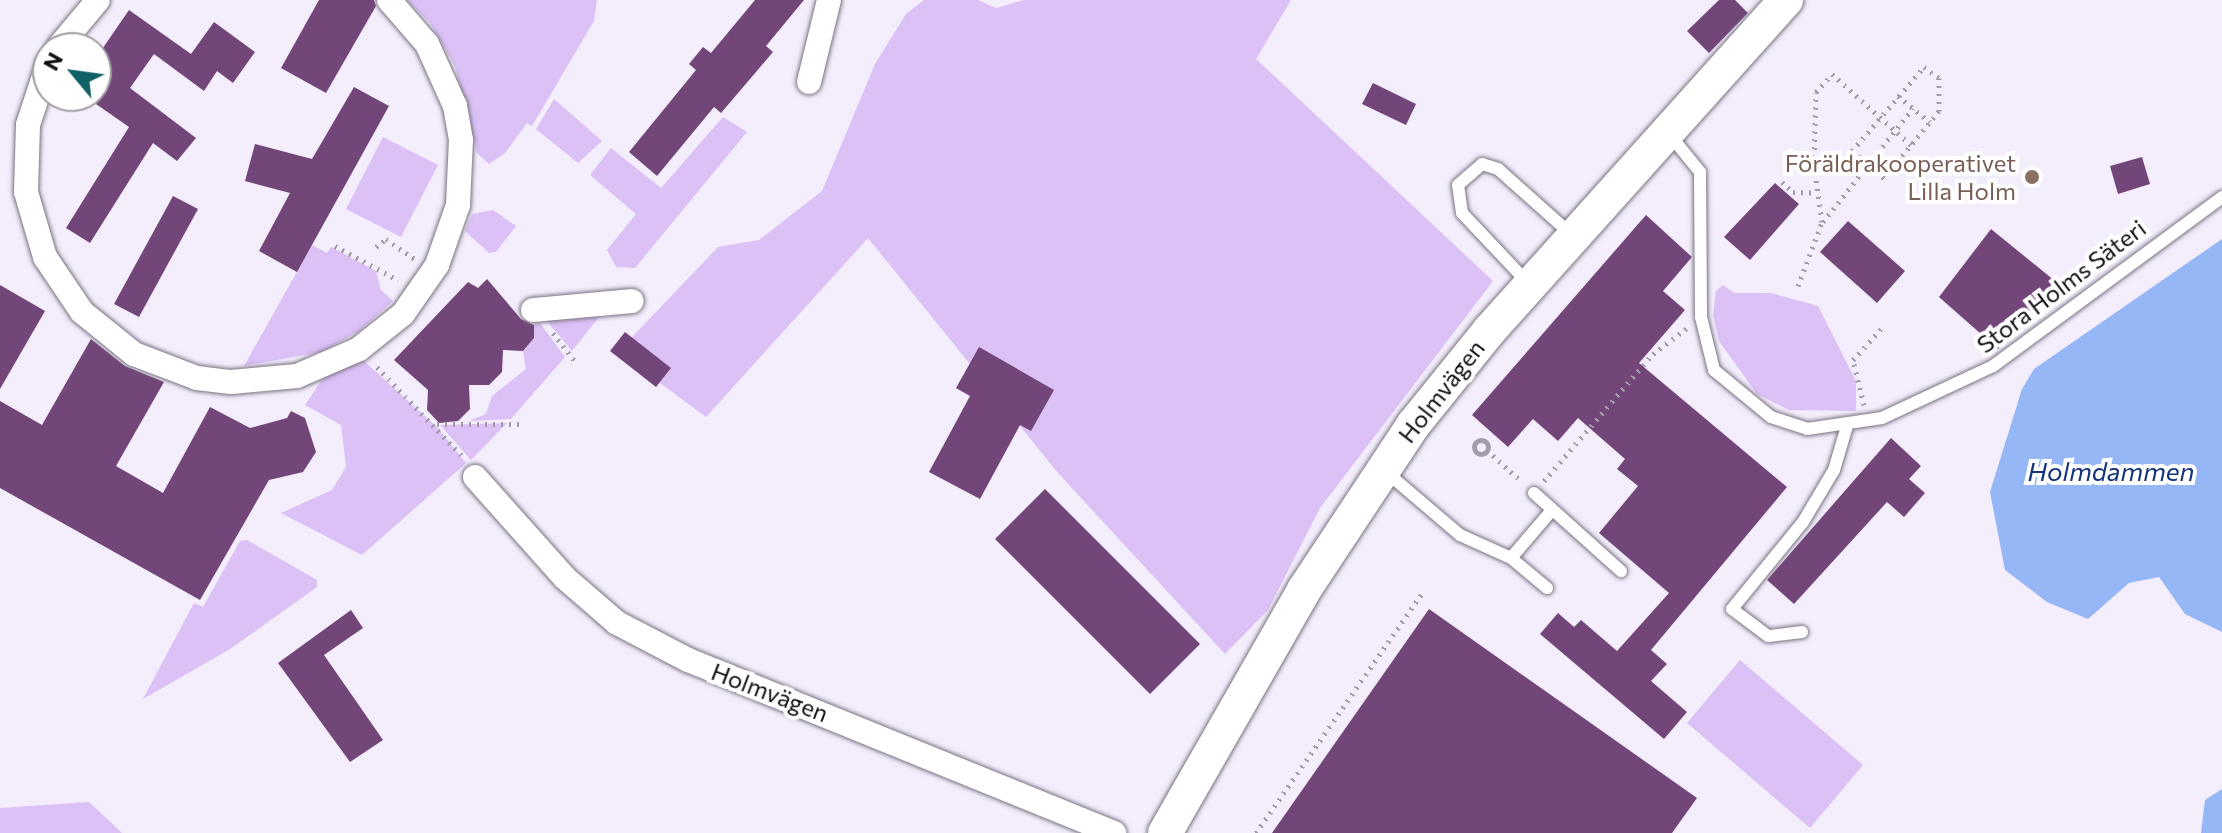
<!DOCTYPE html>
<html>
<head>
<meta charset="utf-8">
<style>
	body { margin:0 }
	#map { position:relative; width:2222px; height:833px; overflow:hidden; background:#f4edfc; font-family:Commissioner,sans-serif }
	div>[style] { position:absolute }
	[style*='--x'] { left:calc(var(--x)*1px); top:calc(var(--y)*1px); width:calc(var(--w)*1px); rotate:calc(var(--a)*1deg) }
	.green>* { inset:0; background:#dbc1f6 }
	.water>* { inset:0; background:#96b7f5 }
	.building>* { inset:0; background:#724679 }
	.path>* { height:5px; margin-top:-2.5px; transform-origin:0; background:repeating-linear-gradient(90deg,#a29da8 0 2px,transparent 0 8px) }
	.path>.ring { margin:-2.5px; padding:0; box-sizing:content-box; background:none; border:5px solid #a29da8; border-radius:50% }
	.roads { filter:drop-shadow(0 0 2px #7a7481) drop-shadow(0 0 2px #7a7481) }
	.lane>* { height:12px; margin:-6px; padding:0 6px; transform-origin:6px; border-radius:6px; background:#fff }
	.street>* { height:24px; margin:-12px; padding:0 12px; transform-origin:12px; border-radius:12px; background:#fff }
	.secondary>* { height:34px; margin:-17px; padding:0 17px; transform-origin:17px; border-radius:17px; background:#fff }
	.dots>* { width:22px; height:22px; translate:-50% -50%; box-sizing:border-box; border:4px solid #fff; border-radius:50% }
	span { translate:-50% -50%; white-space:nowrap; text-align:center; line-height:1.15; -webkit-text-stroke:8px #fff; paint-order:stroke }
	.education-label { font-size:24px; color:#785e54 }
	.right { translate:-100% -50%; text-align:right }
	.street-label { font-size:24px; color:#110e13 }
	.water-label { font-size:26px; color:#12347a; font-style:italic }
	.north { position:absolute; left:32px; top:32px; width:80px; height:80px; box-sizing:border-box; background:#fff; border:2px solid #a09fa1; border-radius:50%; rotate:299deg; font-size:22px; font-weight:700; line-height:32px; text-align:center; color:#110e13 }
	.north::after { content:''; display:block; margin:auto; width:28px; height:36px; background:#106165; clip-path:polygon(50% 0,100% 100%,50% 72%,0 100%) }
</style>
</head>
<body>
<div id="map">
	<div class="green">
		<div style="clip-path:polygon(407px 0,597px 0,594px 21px,532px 126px,527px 123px,505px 153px,489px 164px,477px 153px,455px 66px,430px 23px)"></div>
		<div style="clip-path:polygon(924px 0,978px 0,996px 8px,1024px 0,1291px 0,1256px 59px,1493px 281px,1320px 508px,1268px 610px,1225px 654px,1058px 473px,868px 238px,706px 417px,618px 352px,718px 247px,759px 240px,822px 191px,875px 64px,906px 14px)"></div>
		<div style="clip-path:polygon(554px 99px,602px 141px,578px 163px,536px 129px)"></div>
		<div style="clip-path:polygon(723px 117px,747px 132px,635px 268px,616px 267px,607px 250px,636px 214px,590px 175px,611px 148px,661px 188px)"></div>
		<div style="clip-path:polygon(383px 137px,438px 165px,401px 237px,346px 209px)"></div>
		<div style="clip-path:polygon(493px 210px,516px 226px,496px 252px,489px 253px,465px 231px,472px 214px)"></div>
		<div style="clip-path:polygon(312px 245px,327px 253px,331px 247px,376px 271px,381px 290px,393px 301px,359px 331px,321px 352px,244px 366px)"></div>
		<div style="clip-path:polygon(1723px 285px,1734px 293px,1771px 293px,1818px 306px,1856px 381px,1856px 411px,1789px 410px,1757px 394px,1719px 341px,1713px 315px,1716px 291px)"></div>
		<div style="clip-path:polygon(603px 312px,572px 351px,541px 314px)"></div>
		<div style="clip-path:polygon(540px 323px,565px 357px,511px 419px,469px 421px,486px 414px,492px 396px,526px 369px,523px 351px,534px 338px,534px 324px)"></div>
		<div style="clip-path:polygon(363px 360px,438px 428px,466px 463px,362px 555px,281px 513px,332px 490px,346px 467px,341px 425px,305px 405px,325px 375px)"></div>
		<div style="clip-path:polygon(507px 423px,471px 460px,440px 425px)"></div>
		<div style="clip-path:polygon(247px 540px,317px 580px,317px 587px,230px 649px,143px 699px,194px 603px,203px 607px,240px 541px)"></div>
		<div style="clip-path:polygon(1740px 660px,1863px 765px,1810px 828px,1687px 723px)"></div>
		<div style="clip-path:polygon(89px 802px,122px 833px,0 833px,0 808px)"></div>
	</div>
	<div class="water">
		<div style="clip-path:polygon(2222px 239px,2222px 632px,2185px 614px,2159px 577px,2129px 583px,2088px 619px,2047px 602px,2005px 570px,1990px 492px,2022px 389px,2034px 369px)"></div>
		<div style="clip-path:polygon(2222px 789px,2222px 833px,2201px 833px,2205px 800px)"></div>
	</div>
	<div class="building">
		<div style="clip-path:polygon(319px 0,374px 0,376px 6px,326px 93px,281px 68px)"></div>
		<div style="clip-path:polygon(755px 0,804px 0,766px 46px,773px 52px,756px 72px,721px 113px,714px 107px,657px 176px,629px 152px,696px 70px,689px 64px,703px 47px,711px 53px)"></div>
		<div style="clip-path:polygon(1719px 0,1735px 0,1748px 13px,1709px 53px,1687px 31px)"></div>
		<div style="clip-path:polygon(129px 10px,191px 54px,214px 22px,255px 52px,233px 83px,217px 71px,204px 91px,154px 54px,130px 88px,196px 138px,177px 161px,153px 143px,90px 243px,66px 228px,129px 127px,96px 104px,96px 58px)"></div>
		<div style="clip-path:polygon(1373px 83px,1416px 104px,1406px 125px,1362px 104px)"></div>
		<div style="clip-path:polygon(354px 87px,389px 106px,297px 272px,259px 251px,290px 193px,245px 181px,255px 144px,312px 159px)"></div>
		<div style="clip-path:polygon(2142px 157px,2150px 184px,2118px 194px,2110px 166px)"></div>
		<div style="clip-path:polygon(1775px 183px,1799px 204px,1750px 260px,1724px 237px)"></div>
		<div style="clip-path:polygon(173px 196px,198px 209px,139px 317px,114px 304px)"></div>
		<div style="clip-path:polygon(1646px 215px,1692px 257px,1663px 291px,1685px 310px,1639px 363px,1787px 487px,1651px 650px,1667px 664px,1651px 681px,1687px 712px,1664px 739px,1540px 634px,1558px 613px,1574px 627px,1581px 620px,1617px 651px,1669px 593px,1599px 533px,1638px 486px,1617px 469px,1625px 459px,1578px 418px,1558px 441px,1533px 419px,1508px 447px,1472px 415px)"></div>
		<div style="clip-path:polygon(1848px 221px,1905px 271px,1877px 303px,1820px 252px)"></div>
		<div style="clip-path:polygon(1991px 229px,2055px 281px,1998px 349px,1939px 297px)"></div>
		<div style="clip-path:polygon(487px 279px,521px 319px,534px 325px,534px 338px,523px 351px,503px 350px,502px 372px,489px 385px,469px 385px,470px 409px,458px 421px,439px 423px,427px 410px,428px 390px,394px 360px,468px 282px,478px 288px)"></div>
		<div style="clip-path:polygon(0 285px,45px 311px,0 389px)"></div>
		<div style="clip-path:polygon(625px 332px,671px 368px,656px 387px,610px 351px)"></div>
		<div style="clip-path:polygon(91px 339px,125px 366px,164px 382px,116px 466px,163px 493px,210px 407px,250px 428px,287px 418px,291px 411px,305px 418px,316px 452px,303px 472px,269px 480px,200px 600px,0 488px,0 401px,42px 425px)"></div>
		<div style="clip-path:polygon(979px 347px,1054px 390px,1031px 431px,1020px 425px,980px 499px,929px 472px,970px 396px,956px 388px)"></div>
		<div style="clip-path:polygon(1891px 438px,1921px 466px,1909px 479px,1925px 493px,1904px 517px,1887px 502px,1794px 604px,1767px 580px)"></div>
		<div style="clip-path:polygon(1045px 489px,1200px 644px,1150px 694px,995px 539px)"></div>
		<div style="clip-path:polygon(1429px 609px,1697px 798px,1672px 833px,1272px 833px)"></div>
		<div style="clip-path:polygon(351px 610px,363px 628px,324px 655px,383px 740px,350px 762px,278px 663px)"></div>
	</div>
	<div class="path">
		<div style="--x:1924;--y:67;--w:19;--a:36"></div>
		<div style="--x:1939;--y:78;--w:33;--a:90"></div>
		<div style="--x:1939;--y:111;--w:87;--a:129.4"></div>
		<div style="--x:1884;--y:178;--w:42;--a:-139.8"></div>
		<div style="--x:1852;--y:151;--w:111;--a:-49.4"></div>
		<div style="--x:1898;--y:96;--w:41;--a:39.1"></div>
		<div style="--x:1782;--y:182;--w:15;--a:42"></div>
		<div style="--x:1793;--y:192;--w:23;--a:2"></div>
		<div style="--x:1823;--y:222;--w:145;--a:-51.7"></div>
		<div style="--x:335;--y:246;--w:72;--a:28.4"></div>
		<div style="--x:376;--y:247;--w:13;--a:-39"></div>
		<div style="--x:386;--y:239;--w:35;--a:35"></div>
		<div style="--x:1798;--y:286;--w:68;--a:-69.4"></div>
		<div style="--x:1822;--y:222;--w:58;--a:-98"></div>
		<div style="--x:1814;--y:165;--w:73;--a:-88.4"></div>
		<div style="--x:1816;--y:92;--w:24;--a:-48"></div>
		<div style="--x:1832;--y:74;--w:106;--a:41.9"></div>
		<div style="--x:553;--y:333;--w:39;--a:52"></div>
		<div style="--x:377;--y:367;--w:126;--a:46.3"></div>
		<div style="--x:1864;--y:405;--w:46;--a:-103.7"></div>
		<div style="--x:1853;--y:360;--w:42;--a:-47.9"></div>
		<div style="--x:437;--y:424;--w:86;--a:0"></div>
		<div class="ring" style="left:1474px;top:440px;width:9px;height:9px"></div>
		<div style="--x:1487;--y:450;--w:46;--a:42.4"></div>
		<div style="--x:1544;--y:481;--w:167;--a:-49.4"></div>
		<div style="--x:1653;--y:354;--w:43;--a:-37.4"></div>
		<div style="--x:1256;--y:833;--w:295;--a:-55.3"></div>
	</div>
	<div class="roads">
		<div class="lane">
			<div style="--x:1670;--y:135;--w:48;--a:51"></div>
			<div style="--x:1700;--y:172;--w:145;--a:89.6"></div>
			<div style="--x:1701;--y:317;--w:55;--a:76.2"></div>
			<div style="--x:1714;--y:370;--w:74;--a:39.5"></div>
			<div style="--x:1771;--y:417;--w:38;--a:18"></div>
			<div style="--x:1807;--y:429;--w:76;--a:-8.3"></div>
			<div style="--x:1882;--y:418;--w:123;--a:-25.1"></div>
			<div style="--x:1993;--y:366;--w:285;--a:-36.4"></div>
			<div style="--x:1528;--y:283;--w:96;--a:-133.3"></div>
			<div style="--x:1462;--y:213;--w:28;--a:-98"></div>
			<div style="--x:1458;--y:185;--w:32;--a:-41"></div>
			<div style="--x:1482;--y:164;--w:17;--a:17"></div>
			<div style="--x:1498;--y:169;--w:99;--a:41.7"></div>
			<div style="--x:1385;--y:471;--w:99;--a:40.5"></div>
			<div style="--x:1460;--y:535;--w:56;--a:24.3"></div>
			<div style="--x:1511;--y:558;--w:47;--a:39.8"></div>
			<div style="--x:1534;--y:493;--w:117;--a:41.9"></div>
			<div style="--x:1511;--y:558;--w:63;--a:-49.5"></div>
			<div style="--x:1802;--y:632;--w:34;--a:173"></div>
			<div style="--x:1768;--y:636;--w:45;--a:-143.1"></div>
			<div style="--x:1732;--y:609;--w:112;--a:-50.8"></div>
			<div style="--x:1803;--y:522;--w:61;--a:-59.2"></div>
			<div style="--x:1834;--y:470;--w:46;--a:-73.5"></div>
		</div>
		<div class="street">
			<div style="--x:58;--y:48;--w:62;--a:-50.2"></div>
			<div style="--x:48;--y:64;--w:64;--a:108.2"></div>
			<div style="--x:28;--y:125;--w:67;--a:91.7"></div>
			<div style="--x:26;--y:192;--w:68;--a:73.7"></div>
			<div style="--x:45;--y:257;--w:66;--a:56.1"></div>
			<div style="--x:82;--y:312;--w:67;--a:38.9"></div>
			<div style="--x:134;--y:354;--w:67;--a:20.9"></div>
			<div style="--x:197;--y:378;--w:34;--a:7"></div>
			<div style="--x:231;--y:382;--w:66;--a:-5.2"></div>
			<div style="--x:297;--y:376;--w:68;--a:-23.5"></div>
			<div style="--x:359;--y:349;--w:56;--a:-38.5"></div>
			<div style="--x:403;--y:314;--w:60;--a:-55.2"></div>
			<div style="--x:437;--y:265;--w:64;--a:-70.7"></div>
			<div style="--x:458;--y:205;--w:65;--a:-87.4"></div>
			<div style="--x:461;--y:140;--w:35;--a:-100"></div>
			<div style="--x:455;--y:106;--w:68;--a:-114.3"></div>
			<div style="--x:427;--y:44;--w:58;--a:-130.8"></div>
			<div style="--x:809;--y:82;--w:84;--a:-76.3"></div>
			<div style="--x:533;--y:310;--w:99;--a:-5.2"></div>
			<div style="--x:475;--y:477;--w:135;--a:48.3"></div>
			<div style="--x:565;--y:578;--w:69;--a:40.9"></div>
			<div style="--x:617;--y:623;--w:80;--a:27.5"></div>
			<div style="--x:688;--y:660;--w:460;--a:22.1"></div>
		</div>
		<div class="secondary">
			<div style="--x:1165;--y:833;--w:280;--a:-60.2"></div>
			<div style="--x:1304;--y:590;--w:199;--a:-56.5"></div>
			<div style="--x:1414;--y:424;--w:119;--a:-51.1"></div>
			<div style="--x:1489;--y:331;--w:445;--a:-48.1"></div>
		</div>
	</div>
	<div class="dots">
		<div style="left:2032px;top:177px;background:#8d6e63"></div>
	</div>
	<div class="education-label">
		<span class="right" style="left:2016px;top:177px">Föräldrakooperativet<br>Lilla Holm</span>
	</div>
	<div class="street-label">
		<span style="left:2061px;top:286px;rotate:-37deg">Stora Holms Säteri</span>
		<span style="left:1441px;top:391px;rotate:-52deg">Holmvägen</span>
		<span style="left:770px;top:692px;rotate:21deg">Holmvägen</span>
	</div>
	<div class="water-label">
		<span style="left:2111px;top:471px">Holmdammen</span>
	</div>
	<div class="north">N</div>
</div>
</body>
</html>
